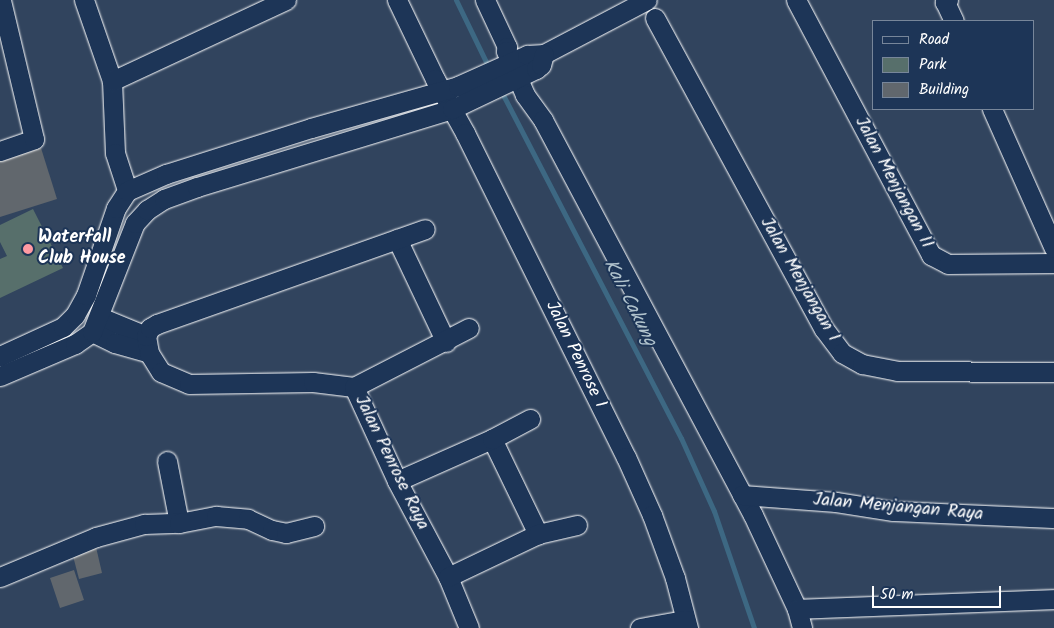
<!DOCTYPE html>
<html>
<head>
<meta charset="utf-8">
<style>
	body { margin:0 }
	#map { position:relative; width:1054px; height:628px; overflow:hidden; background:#31445e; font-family:Kalam,sans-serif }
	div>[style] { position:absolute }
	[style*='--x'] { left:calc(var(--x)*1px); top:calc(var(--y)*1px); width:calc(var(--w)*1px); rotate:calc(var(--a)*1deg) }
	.green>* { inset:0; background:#576f6b }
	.stream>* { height:5px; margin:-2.5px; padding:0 2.5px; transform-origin:2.5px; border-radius:2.5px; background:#3d6883 }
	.building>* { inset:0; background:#61676d }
	.roads { filter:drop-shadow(0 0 1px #fff) drop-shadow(0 0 1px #fff) }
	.minor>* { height:19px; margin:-9.5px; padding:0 9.5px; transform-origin:9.5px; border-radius:9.5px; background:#1d3557 }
	.dots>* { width:14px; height:14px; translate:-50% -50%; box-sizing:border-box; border:2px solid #1d3557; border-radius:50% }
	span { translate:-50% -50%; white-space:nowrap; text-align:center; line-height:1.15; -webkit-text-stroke:4px #1d3557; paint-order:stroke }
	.street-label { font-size:18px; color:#fff }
	.poi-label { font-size:18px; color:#fff; font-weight:700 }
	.left { translate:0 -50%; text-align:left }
	.water-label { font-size:19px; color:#b1c3cd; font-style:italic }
	.legend { position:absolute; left:872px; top:20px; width:162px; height:90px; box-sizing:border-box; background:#1d3557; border:1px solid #77869a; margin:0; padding:6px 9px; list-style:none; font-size:15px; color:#fff }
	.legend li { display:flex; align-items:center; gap:10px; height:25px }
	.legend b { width:25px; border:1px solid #77869a }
	.scale { position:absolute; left:872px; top:586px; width:129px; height:22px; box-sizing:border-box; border:2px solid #fff; border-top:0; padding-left:6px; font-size:15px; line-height:18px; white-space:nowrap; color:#fff; -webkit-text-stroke:4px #1d3557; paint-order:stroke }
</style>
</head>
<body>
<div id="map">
	<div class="green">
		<div style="clip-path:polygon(33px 209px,63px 268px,0 298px,0 259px,7px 256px,0 242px,0 225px)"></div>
	</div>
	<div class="stream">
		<div style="--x:456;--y:0;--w:76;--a:64.1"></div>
		<div style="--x:500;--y:89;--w:393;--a:62.6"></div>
		<div style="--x:681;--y:438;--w:80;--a:65.7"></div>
		<div style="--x:714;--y:511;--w:124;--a:71.1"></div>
	</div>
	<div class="building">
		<div style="clip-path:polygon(41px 148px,57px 199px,0 217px,0 161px)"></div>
		<div style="clip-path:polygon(96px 547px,102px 573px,79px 579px,72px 552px)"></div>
		<div style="clip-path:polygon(74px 570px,84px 600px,60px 608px,50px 578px)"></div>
	</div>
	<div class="roads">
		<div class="minor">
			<div style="--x:84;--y:0;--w:86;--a:70.9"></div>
			<div style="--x:112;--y:81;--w:72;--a:87.6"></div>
			<div style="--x:115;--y:153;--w:40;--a:72"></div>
			<div style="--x:397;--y:0;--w:88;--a:64.3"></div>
			<div style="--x:435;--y:79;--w:62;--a:60.9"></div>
			<div style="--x:465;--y:133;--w:362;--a:63.6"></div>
			<div style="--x:626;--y:457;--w:64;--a:65.9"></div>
			<div style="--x:652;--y:515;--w:67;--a:69.9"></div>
			<div style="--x:675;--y:578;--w:52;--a:75.4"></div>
			<div style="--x:485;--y:0;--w:52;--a:64.9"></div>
			<div style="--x:507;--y:47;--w:4;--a:104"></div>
			<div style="--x:506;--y:51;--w:48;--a:66.6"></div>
			<div style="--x:525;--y:95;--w:31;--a:54"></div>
			<div style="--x:543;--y:120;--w:447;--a:62"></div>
			<div style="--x:753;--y:515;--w:104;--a:64.9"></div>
			<div style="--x:797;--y:609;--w:20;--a:75"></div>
			<div style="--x:796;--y:0;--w:289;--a:62.1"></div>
			<div style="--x:931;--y:255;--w:19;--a:28"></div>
			<div style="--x:948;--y:264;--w:106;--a:-0.5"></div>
			<div style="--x:948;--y:0;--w:4;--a:146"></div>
			<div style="--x:945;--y:2;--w:21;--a:65"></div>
			<div style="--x:655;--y:18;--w:354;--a:61.5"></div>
			<div style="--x:824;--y:329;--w:30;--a:53"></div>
			<div style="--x:842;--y:353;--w:23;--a:29"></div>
			<div style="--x:862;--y:364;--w:36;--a:11"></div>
			<div style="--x:897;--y:371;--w:157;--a:0.4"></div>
			<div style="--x:544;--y:54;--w:116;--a:-27.7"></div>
			<div style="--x:112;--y:81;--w:192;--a:-25"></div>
			<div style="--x:992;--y:109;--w:152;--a:66"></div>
			<div style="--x:0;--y:151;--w:36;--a:-19"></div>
			<div style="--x:34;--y:139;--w:143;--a:-103.4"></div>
			<div style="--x:397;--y:239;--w:114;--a:64.6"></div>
			<div style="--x:100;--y:317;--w:50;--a:22.4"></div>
			<div style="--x:92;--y:332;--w:25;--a:26"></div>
			<div style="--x:115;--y:343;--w:35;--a:16"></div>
			<div style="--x:146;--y:336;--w:17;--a:80"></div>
			<div style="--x:149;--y:353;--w:22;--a:58"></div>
			<div style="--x:161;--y:372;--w:30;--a:23"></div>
			<div style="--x:189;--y:384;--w:124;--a:-0.9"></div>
			<div style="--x:313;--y:382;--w:41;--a:7"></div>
			<div style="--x:354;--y:387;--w:103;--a:65.4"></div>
			<div style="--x:397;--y:481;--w:109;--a:62"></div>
			<div style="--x:448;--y:577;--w:55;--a:67.6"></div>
			<div style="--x:146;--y:336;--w:9;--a:-63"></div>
			<div style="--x:150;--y:328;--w:8;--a:-30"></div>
			<div style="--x:157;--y:324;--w:284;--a:-19.5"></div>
			<div style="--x:0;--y:356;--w:69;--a:-24.7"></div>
			<div style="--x:63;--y:327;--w:17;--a:-45"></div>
			<div style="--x:75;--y:315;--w:23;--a:-61"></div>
			<div style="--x:86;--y:295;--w:92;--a:-71"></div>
			<div style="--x:116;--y:208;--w:20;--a:-57"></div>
			<div style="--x:127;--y:191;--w:43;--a:-23.6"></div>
			<div style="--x:166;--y:174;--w:152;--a:-17.6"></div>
			<div style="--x:311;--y:128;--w:153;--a:-15.9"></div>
			<div style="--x:458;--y:86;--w:76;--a:-24.2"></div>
			<div style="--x:527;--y:55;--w:17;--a:-3"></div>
			<div style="--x:0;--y:376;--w:82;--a:-23.1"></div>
			<div style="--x:75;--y:344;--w:21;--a:-35"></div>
			<div style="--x:92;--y:332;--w:117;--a:-68.5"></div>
			<div style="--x:135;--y:223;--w:18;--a:-47"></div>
			<div style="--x:147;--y:210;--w:20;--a:-33"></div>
			<div style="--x:164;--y:199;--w:35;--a:-20"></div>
			<div style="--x:197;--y:187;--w:267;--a:-17"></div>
			<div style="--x:452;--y:109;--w:93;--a:-25.5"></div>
			<div style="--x:536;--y:69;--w:6;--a:-39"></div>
			<div style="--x:541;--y:65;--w:11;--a:-75"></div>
			<div style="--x:354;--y:387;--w:129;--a:-27.2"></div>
			<div style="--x:492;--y:439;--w:106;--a:64.2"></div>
			<div style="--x:167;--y:461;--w:63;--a:79"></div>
			<div style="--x:397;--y:481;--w:104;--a:-23.9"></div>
			<div style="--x:492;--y:439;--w:43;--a:-27.8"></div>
			<div style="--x:742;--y:495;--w:94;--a:4.3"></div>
			<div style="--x:836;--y:502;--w:58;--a:9"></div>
			<div style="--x:893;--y:511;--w:161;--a:2.5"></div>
			<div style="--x:0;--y:577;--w:104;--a:-22.6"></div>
			<div style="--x:96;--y:537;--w:50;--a:-15.2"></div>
			<div style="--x:144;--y:524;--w:35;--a:-2"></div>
			<div style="--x:179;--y:523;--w:38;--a:-11"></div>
			<div style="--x:216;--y:516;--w:32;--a:5"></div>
			<div style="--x:248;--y:519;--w:26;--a:25"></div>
			<div style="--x:272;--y:530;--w:14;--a:12"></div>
			<div style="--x:286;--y:533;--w:29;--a:-14"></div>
			<div style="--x:448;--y:577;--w:100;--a:-25.5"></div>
			<div style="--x:538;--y:534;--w:40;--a:-13"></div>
			<div style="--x:797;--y:609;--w:257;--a:-2.2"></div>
			<div style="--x:640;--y:628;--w:46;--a:-10.1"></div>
		</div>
	</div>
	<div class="dots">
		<div style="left:28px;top:249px;background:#ff9aa2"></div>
	</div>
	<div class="street-label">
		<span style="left:893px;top:183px;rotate:62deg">Jalan Menjangan II</span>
		<span style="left:799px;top:280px;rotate:60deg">Jalan Menjangan I</span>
		<span style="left:575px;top:355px;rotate:64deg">Jalan Penrose I</span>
		<span style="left:391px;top:463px;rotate:64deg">Jalan Penrose Raya</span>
		<span style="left:898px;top:508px;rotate:5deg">Jalan Menjangan Raya</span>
	</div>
	<div class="poi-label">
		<span class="left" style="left:38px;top:249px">Waterfall<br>Club House</span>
	</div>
	<div class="water-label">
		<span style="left:629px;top:303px;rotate:63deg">Kali Cakung</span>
	</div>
	<ul class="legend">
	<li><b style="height:6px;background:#1d3557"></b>Road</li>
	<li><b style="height:14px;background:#576f6b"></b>Park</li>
	<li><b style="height:14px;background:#61676d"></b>Building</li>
	</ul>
	<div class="scale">50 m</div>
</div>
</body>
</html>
